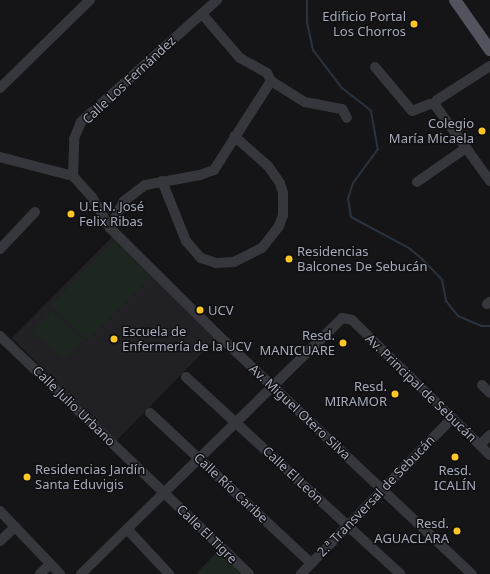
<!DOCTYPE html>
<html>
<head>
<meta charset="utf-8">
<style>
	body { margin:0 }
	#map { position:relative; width:490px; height:574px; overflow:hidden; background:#151518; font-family:"Noto Sans",sans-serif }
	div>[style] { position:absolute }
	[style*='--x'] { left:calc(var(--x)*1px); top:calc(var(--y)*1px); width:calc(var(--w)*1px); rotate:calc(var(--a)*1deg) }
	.built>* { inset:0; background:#212125 }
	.green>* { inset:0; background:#1d261f }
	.stream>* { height:2px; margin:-1px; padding:0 1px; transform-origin:1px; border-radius:1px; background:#2a333d }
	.minor>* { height:10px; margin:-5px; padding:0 5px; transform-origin:5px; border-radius:5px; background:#36363d }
	.major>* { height:12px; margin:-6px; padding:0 6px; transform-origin:6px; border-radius:6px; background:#52535c }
	.dots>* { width:11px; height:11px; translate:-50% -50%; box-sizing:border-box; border:2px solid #101013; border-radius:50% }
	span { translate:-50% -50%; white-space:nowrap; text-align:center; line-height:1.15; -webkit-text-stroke:3px #101013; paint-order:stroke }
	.poi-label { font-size:13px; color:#a6aab9 }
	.right { translate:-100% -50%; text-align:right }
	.left { translate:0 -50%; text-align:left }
	.street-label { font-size:13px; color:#a6aab9 }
</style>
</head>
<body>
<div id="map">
	<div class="built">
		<div style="clip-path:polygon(112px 237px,216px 339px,116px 441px,12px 338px)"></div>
	</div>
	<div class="green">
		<div style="clip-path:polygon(113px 241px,150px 277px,87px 340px,51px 305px)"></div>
		<div style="clip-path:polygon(52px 311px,83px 340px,64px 360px,32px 331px)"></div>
		<div style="clip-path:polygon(222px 547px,249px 574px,196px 574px)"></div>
	</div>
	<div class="stream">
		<div style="--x:307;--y:0;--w:22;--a:90"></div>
		<div style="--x:307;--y:22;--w:29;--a:78"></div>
		<div style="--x:313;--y:50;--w:48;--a:52.7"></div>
		<div style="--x:342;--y:88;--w:37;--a:38"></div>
		<div style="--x:371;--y:111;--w:39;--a:80"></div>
		<div style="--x:378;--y:149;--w:42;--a:126.3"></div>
		<div style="--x:353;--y:183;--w:16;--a:108"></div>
		<div style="--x:348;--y:198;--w:19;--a:81"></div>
		<div style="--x:351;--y:217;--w:66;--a:28.1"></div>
		<div style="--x:409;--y:248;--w:17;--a:40"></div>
		<div style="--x:422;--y:259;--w:29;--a:46"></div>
		<div style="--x:442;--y:280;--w:21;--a:79"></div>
		<div style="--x:446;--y:301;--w:19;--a:51"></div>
		<div style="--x:458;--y:316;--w:25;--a:23"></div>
		<div style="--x:481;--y:326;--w:9;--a:0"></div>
	</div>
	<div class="minor">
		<div style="--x:202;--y:14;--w:58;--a:49.2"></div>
		<div style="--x:240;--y:58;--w:31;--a:29"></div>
		<div style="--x:267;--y:73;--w:9;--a:63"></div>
		<div style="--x:375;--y:67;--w:57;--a:49.9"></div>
		<div style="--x:412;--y:111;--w:19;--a:-21"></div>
		<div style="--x:430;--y:104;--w:5;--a:11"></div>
		<div style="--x:271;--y:81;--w:40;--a:32"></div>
		<div style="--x:305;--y:102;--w:38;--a:11"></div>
		<div style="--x:342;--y:109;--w:10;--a:61"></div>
		<div style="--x:0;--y:88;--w:126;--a:-44.4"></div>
		<div style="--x:435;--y:105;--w:94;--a:54.1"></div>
		<div style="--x:435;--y:105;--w:5;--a:-68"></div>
		<div style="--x:437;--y:100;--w:63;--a:-32.7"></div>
		<div style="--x:0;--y:157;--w:75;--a:14.6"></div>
		<div style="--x:73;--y:176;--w:28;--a:48"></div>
		<div style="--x:92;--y:197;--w:36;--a:60"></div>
		<div style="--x:110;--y:228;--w:151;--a:44.7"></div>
		<div style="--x:217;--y:334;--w:350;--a:43.3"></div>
		<div style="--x:73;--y:176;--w:37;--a:-88"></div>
		<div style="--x:74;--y:139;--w:18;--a:-68"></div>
		<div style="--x:81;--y:122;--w:183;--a:-41.9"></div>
		<div style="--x:162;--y:181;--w:65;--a:68.2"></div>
		<div style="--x:186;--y:241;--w:23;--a:49"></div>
		<div style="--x:201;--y:258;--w:16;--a:18"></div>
		<div style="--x:216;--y:263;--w:18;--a:-3"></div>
		<div style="--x:234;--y:262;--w:31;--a:-27"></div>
		<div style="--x:262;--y:248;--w:28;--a:-52"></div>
		<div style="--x:279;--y:226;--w:12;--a:-70"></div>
		<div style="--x:283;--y:215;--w:22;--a:-90"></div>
		<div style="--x:283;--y:193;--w:10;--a:-107"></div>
		<div style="--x:280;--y:183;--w:21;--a:-125"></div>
		<div style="--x:268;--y:166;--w:45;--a:-138.6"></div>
		<div style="--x:417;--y:182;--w:60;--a:-34.8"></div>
		<div style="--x:110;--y:228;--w:30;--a:-63"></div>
		<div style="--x:124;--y:201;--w:26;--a:-37"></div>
		<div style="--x:145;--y:185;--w:56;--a:-10.3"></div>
		<div style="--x:200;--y:175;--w:15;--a:-20"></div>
		<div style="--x:214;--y:170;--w:106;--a:-57.4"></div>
		<div style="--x:0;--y:249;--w:51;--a:-46.6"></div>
		<div style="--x:487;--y:304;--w:4;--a:-34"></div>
		<div style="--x:0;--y:336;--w:344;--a:43.7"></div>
		<div style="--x:186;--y:377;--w:291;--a:42.6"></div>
		<div style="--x:482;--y:385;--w:11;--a:45"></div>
		<div style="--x:150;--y:413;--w:220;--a:43"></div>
		<div style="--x:480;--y:445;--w:14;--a:-45"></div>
		<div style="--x:0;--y:511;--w:87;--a:46.4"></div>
		<div style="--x:128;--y:530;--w:60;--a:47"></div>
		<div style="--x:0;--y:541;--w:21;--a:-43"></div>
		<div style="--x:40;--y:574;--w:14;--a:-45"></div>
		<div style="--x:81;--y:574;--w:366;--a:-44.4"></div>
		<div style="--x:342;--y:318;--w:10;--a:11"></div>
		<div style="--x:352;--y:320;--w:193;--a:44.4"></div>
		<div style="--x:301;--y:574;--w:217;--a:-45.9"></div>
	</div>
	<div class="major">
		<div style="--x:455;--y:0;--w:61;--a:55"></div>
	</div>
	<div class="dots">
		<div style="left:414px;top:24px;background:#ffc726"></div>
		<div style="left:482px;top:131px;background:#ffc726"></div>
		<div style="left:71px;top:214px;background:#ffc726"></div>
		<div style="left:289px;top:259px;background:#ffc726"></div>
		<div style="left:200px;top:310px;background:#ffc726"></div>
		<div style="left:114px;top:339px;background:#ffc726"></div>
		<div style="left:343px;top:343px;background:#ffc726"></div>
		<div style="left:395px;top:394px;background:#ffc726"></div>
		<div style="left:455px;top:457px;background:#ffc726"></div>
		<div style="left:27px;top:477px;background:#ffc726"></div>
		<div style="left:457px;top:531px;background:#ffc726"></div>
	</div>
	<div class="poi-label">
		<span class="right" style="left:406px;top:24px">Edificio Portal<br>Los Chorros</span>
		<span class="right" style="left:474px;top:131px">Colegio<br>María Micaela</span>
		<span class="left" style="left:79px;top:214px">U.E.N. José<br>Felix Ribas</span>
		<span class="left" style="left:297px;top:259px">Residencias<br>Balcones De Sebucán</span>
		<span class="left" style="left:208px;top:310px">UCV</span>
		<span class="left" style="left:122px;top:339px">Escuela de<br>Enfermería de la UCV</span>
		<span class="right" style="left:335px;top:343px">Resd.<br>MANICUARE</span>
		<span class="right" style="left:387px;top:394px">Resd.<br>MIRAMOR</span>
		<span class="left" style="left:35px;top:477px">Residencias Jardín<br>Santa Eduvigis</span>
		<span style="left:455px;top:478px">Resd.<br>ICALÍN</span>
		<span class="right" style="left:449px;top:531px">Resd.<br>AGUACLARA</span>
	</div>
	<div class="street-label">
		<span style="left:129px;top:80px;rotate:-43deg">Calle Los Fernández</span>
		<span style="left:421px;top:388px;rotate:44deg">Av. Principal de Sebucán</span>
		<span style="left:74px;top:406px;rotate:44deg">Calle Julio Urbano</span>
		<span style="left:300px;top:412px;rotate:43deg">Av. Miguel Otero Silva</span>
		<span style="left:293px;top:475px;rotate:43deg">Calle El Leòn</span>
		<span style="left:231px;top:488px;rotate:43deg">Calle Río Caribe</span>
		<span style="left:376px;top:496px;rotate:-46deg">2.ª Transversal de Sebucán</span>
		<span style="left:207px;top:534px;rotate:44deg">Calle El Tigre</span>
	</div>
</div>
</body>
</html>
